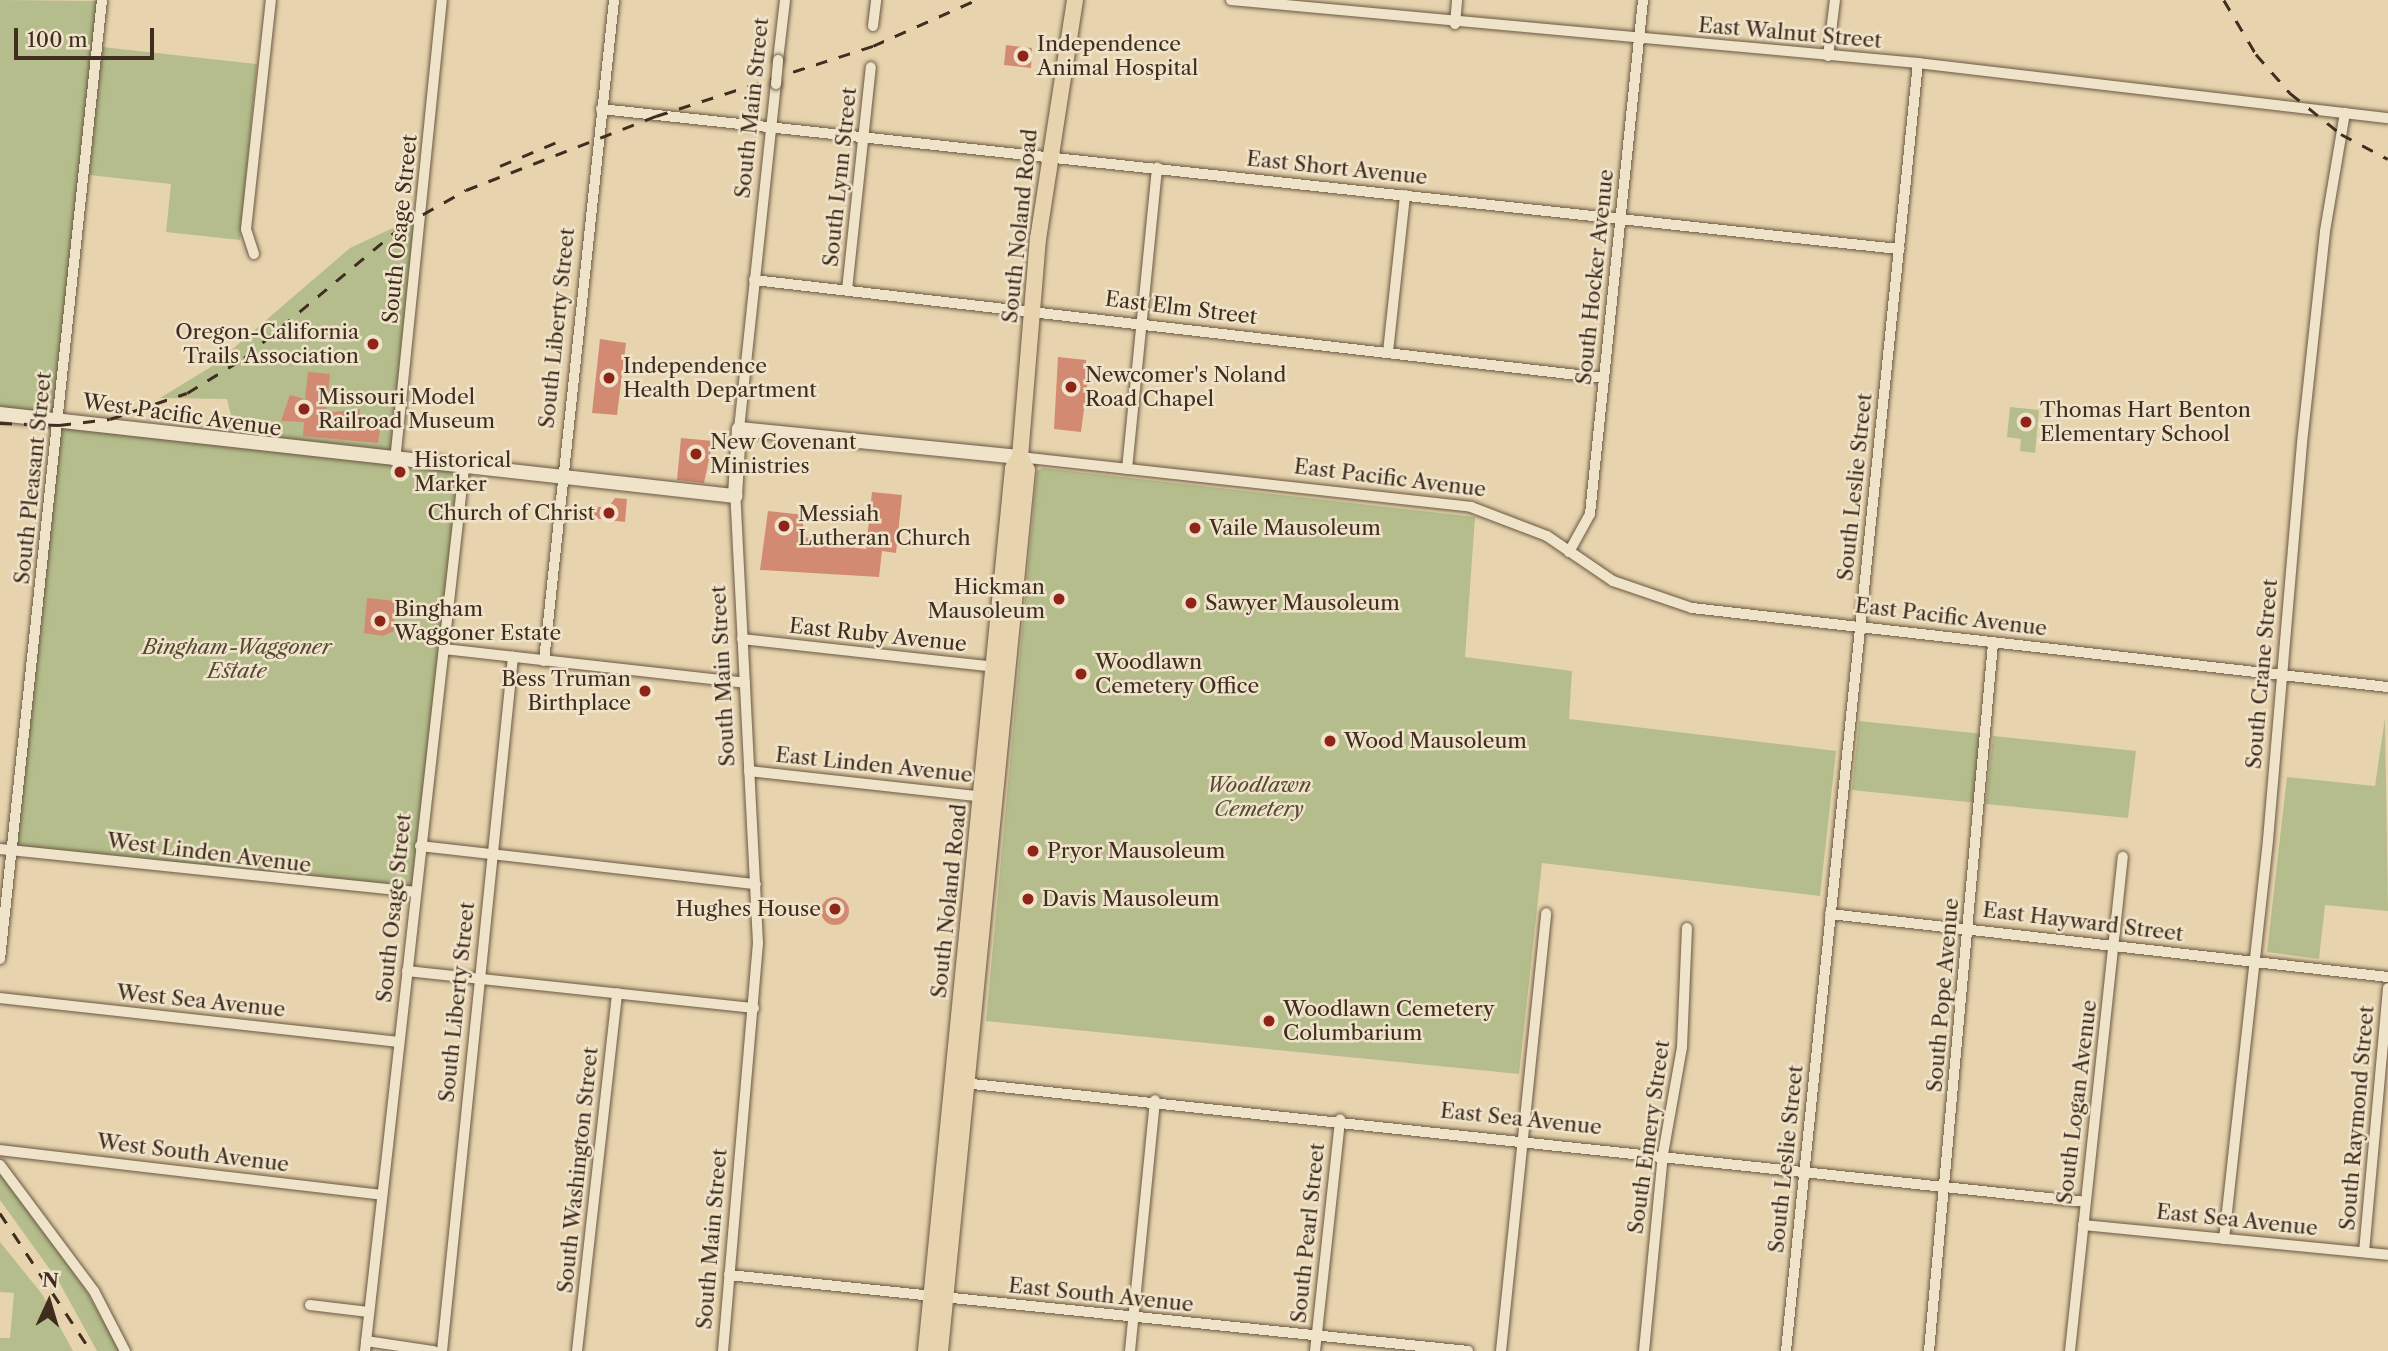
<!DOCTYPE html>
<html>
<head>
<meta charset="utf-8">
<style>
	body { margin:0 }
	#map { position:relative; width:2388px; height:1351px; overflow:hidden; background:#e7d4ae; font-family:"Libre Caslon Text",serif }
	div>[style] { position:absolute }
	[style*='--x'] { left:calc(var(--x)*1px); top:calc(var(--y)*1px); width:calc(var(--w)*1px); rotate:calc(var(--a)*1deg) }
	.green>* { inset:0; background:#b4bd8b }
	.building>* { inset:0; background:#d38a72 }
	.round { border-radius:50% }
	.roads { filter:drop-shadow(0 0 2px #6a5743) drop-shadow(0 0 2px #6a5743) }
	.street>* { height:10px; margin:-5px; padding:0 5px; transform-origin:5px; border-radius:5px; background:#efe3ca }
	.secondary>* { height:14px; margin:-7px; padding:0 7px; transform-origin:7px; border-radius:7px; background:#efe3ca }
	.primary>* { height:16px; margin:-8px; padding:0 8px; transform-origin:8px; border-radius:8px; background:#e7d4ae }
	.rail>* { height:2.5px; margin-top:-1.25px; transform-origin:0; background:repeating-linear-gradient(90deg,#402d1f 0 12px,transparent 0 24px) }
	.bridges { filter:drop-shadow(0 0 2px #6a5743) drop-shadow(0 0 2px #6a5743) }
	.street-bridge>* { height:10px; margin:-5px; padding:0 5px; transform-origin:5px; border-radius:5px; background:#efe3ca }
	.dots>* { width:19px; height:19px; translate:-50% -50%; box-sizing:border-box; border:4px solid #efe3ca; border-radius:50% }
	span { translate:-50% -50%; white-space:nowrap; text-align:center; line-height:1.15; -webkit-text-stroke:5px #efe3ca; paint-order:stroke }
	.street-label { font-size:21px; color:#402d1f }
	.poi-label { font-size:21px; color:#402d1f }
	.left { translate:0 -50%; text-align:left }
	.right { translate:-100% -50%; text-align:right }
	.park-label { font-size:21px; color:#574a35; font-style:italic }
	.north { position:absolute; left:14px; top:1267px; width:70px; height:70px; -webkit-text-stroke:5px #efe3ca; paint-order:stroke; rotate:4deg; font-size:19px; font-weight:700; line-height:28px; text-align:center; color:#402d1f }
	.north::after { content:''; display:block; margin:auto; width:24px; height:32px; background:#402d1f; clip-path:polygon(50% 0,100% 100%,50% 72%,0 100%) }
	.scale { position:absolute; left:14px; top:28px; width:140px; height:32px; box-sizing:border-box; border:4px solid #402d1f; border-top:0; padding-left:9px; font-size:21px; line-height:24px; white-space:nowrap; color:#402d1f; -webkit-text-stroke:5px #efe3ca; paint-order:stroke }
</style>
</head>
<body>
<div id="map">
	<div class="green">
		<div style="clip-path:polygon(0 0,102px 1px,60px 420px,237px 440px,227px 399px,160px 398px,214px 365px,350px 248px,421px 215px,395px 460px,464px 469px,414px 892px,11px 850px,59px 420px,0 413px)"></div>
		<div style="clip-path:polygon(102px 47px,257px 64px,240px 240px,166px 232px,171px 184px,89px 175px)"></div>
		<div style="clip-path:polygon(2010px 407px,2039px 410px,2035px 453px,2020px 451px,2021px 439px,2007px 437px)"></div>
		<div style="clip-path:polygon(1042px 468px,1475px 517px,1465px 657px,1572px 671px,1569px 719px,1836px 751px,1820px 896px,1542px 863px,1519px 1074px,986px 1021px,1037px 471px)"></div>
		<div style="clip-path:polygon(2385px 718px,2388px 911px,2325px 905px,2319px 959px,2267px 952px,2287px 777px,2375px 786px)"></div>
		<div style="clip-path:polygon(1859px 721px,1983px 734px,1977px 803px,1852px 790px)"></div>
		<div style="clip-path:polygon(1993px 736px,2136px 751px,2128px 818px,1986px 804px)"></div>
		<div style="clip-path:polygon(0 1173px,86px 1290px,120px 1351px,97px 1351px,59px 1282px,0 1200px)"></div>
		<div style="clip-path:polygon(0 1242px,42px 1294px,73px 1351px,0 1351px,0 1338px,10px 1338px,14px 1293px,0 1292px)"></div>
	</div>
	<div class="building">
		<div style="clip-path:polygon(1006px 45px,1032px 48px,1031px 68px,1004px 65px)"></div>
		<div style="clip-path:polygon(600px 339px,626px 343px,617px 415px,592px 413px)"></div>
		<div style="clip-path:polygon(1058px 357px,1086px 360px,1089px 371px,1081px 432px,1054px 429px)"></div>
		<div style="clip-path:polygon(308px 372px,330px 374px,326px 413px,360px 409px,359px 426px,380px 428px,378px 443px,303px 436px,304px 422px,281px 421px,290px 395px,305px 399px)"></div>
		<div style="clip-path:polygon(681px 438px,713px 441px,704px 483px,677px 480px)"></div>
		<div style="clip-path:polygon(872px 492px,902px 495px,896px 553px,882px 551px,879px 577px,760px 570px,768px 511px,804px 515px,802px 537px,820px 539px,820px 544px,866px 549px)"></div>
		<div style="clip-path:polygon(615px 498px,627px 499px,625px 522px,591px 518px,592px 506px,608px 508px)"></div>
		<div style="clip-path:polygon(367px 598px,395px 601px,394px 631px,383px 636px,364px 633px)"></div>
		<div class="round" style="left:821px;top:897px;width:28px;height:28px"></div>
	</div>
	<div class="roads">
		<div class="street">
			<div style="--x:1231;--y:0;--w:690;--a:5.24"></div>
			<div style="--x:1918;--y:63;--w:473;--a:6.7"></div>
			<div style="--x:1455;--y:24;--w:24;--a:-85"></div>
			<div style="--x:873;--y:26;--w:26;--a:-83"></div>
			<div style="--x:1828;--y:56;--w:56;--a:-82.9"></div>
			<div style="--x:778;--y:60;--w:60;--a:-83.3"></div>
			<div style="--x:601;--y:109;--w:1306;--a:6.16"></div>
			<div style="--x:254;--y:254;--w:26;--a:-108"></div>
			<div style="--x:246;--y:229;--w:230;--a:-83.8"></div>
			<div style="--x:754;--y:280;--w:855;--a:6.58"></div>
			<div style="--x:847;--y:290;--w:224;--a:-83.9"></div>
			<div style="--x:1388;--y:352;--w:158;--a:-83.8"></div>
			<div style="--x:739;--y:429;--w:347;--a:-83.9"></div>
			<div style="--x:1020;--y:457;--w:454;--a:6.3"></div>
			<div style="--x:1471;--y:507;--w:81;--a:20.9"></div>
			<div style="--x:1547;--y:536;--w:80;--a:34.3"></div>
			<div style="--x:1613;--y:581;--w:83;--a:18.9"></div>
			<div style="--x:1692;--y:608;--w:700;--a:6.48"></div>
			<div style="--x:395;--y:461;--w:463;--a:-84.2"></div>
			<div style="--x:1127;--y:469;--w:303;--a:-84.3"></div>
			<div style="--x:1569;--y:552;--w:43;--a:-61.1"></div>
			<div style="--x:1590;--y:514;--w:517;--a:-84.11"></div>
			<div style="--x:742;--y:639;--w:256;--a:6.3"></div>
			<div style="--x:444;--y:649;--w:303;--a:6.4"></div>
			<div style="--x:544;--y:661;--w:665;--a:-83.95"></div>
			<div style="--x:749;--y:771;--w:237;--a:6.3"></div>
			<div style="--x:420;--y:846;--w:338;--a:6.5"></div>
			<div style="--x:0;--y:849;--w:416;--a:5.9"></div>
			<div style="--x:1830;--y:914;--w:562;--a:6.44"></div>
			<div style="--x:0;--y:959;--w:964;--a:-83.93"></div>
			<div style="--x:407;--y:971;--w:349;--a:6.1"></div>
			<div style="--x:0;--y:998;--w:401;--a:6.3"></div>
			<div style="--x:963;--y:1083;--w:1128;--a:6.05"></div>
			<div style="--x:0;--y:1150;--w:384;--a:6.7"></div>
			<div style="--x:0;--y:1165;--w:157;--a:53.3"></div>
			<div style="--x:94;--y:1291;--w:68;--a:62.7"></div>
			<div style="--x:2083;--y:1225;--w:306;--a:5.6"></div>
			<div style="--x:2224;--y:1239;--w:401;--a:-83.7"></div>
			<div style="--x:2268;--y:840;--w:398;--a:-85.1"></div>
			<div style="--x:2302;--y:443;--w:213;--a:-83.8"></div>
			<div style="--x:2325;--y:231;--w:120;--a:-80.4"></div>
			<div style="--x:2364;--y:1252;--w:265;--a:-84.8"></div>
			<div style="--x:729;--y:1275;--w:743;--a:5.87"></div>
			<div style="--x:310;--y:1305;--w:59;--a:6.8"></div>
			<div style="--x:366;--y:1341;--w:69;--a:8.4"></div>
			<div style="--x:365;--y:1351;--w:888;--a:-83.6"></div>
			<div style="--x:442;--y:1351;--w:698;--a:-84.16"></div>
			<div style="--x:577;--y:1351;--w:360;--a:-83.6"></div>
			<div style="--x:723;--y:1351;--w:409;--a:-85.1"></div>
			<div style="--x:758;--y:943;--w:448;--a:-92.9"></div>
			<div style="--x:1130;--y:1351;--w:252;--a:-84.3"></div>
			<div style="--x:1315;--y:1351;--w:233;--a:-83.8"></div>
			<div style="--x:1501;--y:1351;--w:440;--a:-84.1"></div>
			<div style="--x:1644;--y:1351;--w:198;--a:-84.5"></div>
			<div style="--x:1663;--y:1154;--w:109;--a:-79.9"></div>
			<div style="--x:1682;--y:1047;--w:119;--a:-87.6"></div>
			<div style="--x:1786;--y:1351;--w:1295;--a:-84.15"></div>
			<div style="--x:1929;--y:1351;--w:711;--a:-84.83"></div>
			<div style="--x:2070;--y:1351;--w:497;--a:-83.9"></div>
		</div>
		<div class="secondary">
			<div style="--x:0;--y:414;--w:740;--a:6.37"></div>
			<div style="--x:735;--y:496;--w:67;--a:-86.6"></div>
			<div style="--x:739;--y:429;--w:282;--a:5.7"></div>
		</div>
		<div class="primary">
			<div style="--x:926;--y:1351;--w:887;--a:-84.37"></div>
			<div style="--x:1013;--y:468;--w:13;--a:-58"></div>
			<div style="--x:940;--y:1351;--w:885;--a:-84.36"></div>
			<div style="--x:1027;--y:470;--w:15;--a:-118"></div>
			<div style="--x:1020;--y:457;--w:219;--a:-85.3"></div>
			<div style="--x:1038;--y:239;--w:242;--a:-81.2"></div>
		</div>
	</div>
	<div class="rail">
		<div style="--x:2224;--y:0;--w:63;--a:59.3"></div>
		<div style="--x:2256;--y:54;--w:52;--a:48.9"></div>
		<div style="--x:2290;--y:93;--w:65;--a:38.8"></div>
		<div style="--x:2341;--y:134;--w:53;--a:28"></div>
		<div style="--x:500;--y:166;--w:69;--a:-22.9"></div>
		<div style="--x:0;--y:423;--w:59;--a:1.9"></div>
		<div style="--x:59;--y:425;--w:51;--a:-6.7"></div>
		<div style="--x:110;--y:419;--w:81;--a:-18.7"></div>
		<div style="--x:187;--y:393;--w:67;--a:-31.6"></div>
		<div style="--x:244;--y:358;--w:206;--a:-39.9"></div>
		<div style="--x:402;--y:226;--w:73;--a:-29.4"></div>
		<div style="--x:466;--y:190;--w:204;--a:-21.3"></div>
		<div style="--x:656;--y:116;--w:228;--a:-17.9"></div>
		<div style="--x:873;--y:46;--w:113;--a:-24.1"></div>
		<div style="--x:0;--y:1213;--w:165;--a:56.6"></div>
	</div>
	<div class="bridges">
		<div class="street-bridge">
			<div style="--x:776;--y:84;--w:24;--a:-85"></div>
		</div>
	</div>
	<div class="dots">
		<div style="left:1023px;top:56px;background:#8f2418"></div>
		<div style="left:373px;top:344px;background:#8f2418"></div>
		<div style="left:609px;top:378px;background:#8f2418"></div>
		<div style="left:1071px;top:387px;background:#8f2418"></div>
		<div style="left:304px;top:409px;background:#8f2418"></div>
		<div style="left:2026px;top:422px;background:#8f2418"></div>
		<div style="left:696px;top:454px;background:#8f2418"></div>
		<div style="left:400px;top:472px;background:#8f2418"></div>
		<div style="left:609px;top:513px;background:#8f2418"></div>
		<div style="left:784px;top:526px;background:#8f2418"></div>
		<div style="left:1195px;top:528px;background:#8f2418"></div>
		<div style="left:1059px;top:599px;background:#8f2418"></div>
		<div style="left:1191px;top:603px;background:#8f2418"></div>
		<div style="left:380px;top:621px;background:#8f2418"></div>
		<div style="left:1081px;top:674px;background:#8f2418"></div>
		<div style="left:645px;top:691px;background:#8f2418"></div>
		<div style="left:1330px;top:741px;background:#8f2418"></div>
		<div style="left:1033px;top:851px;background:#8f2418"></div>
		<div style="left:1028px;top:899px;background:#8f2418"></div>
		<div style="left:835px;top:909px;background:#8f2418"></div>
		<div style="left:1269px;top:1021px;background:#8f2418"></div>
	</div>
	<div class="street-label">
		<span style="left:1790px;top:33px;rotate:5deg">East Walnut Street</span>
		<span style="left:752px;top:108px;rotate:-84deg">South Main Street</span>
		<span style="left:1337px;top:168px;rotate:6deg">East Short Avenue</span>
		<span style="left:840px;top:177px;rotate:-84deg">South Lynn Street</span>
		<span style="left:1020px;top:226px;rotate:-84deg">South Noland Road</span>
		<span style="left:400px;top:229px;rotate:-84deg">South Osage Street</span>
		<span style="left:1595px;top:277px;rotate:-84deg">South Hocker Avenue</span>
		<span style="left:1181px;top:308px;rotate:7deg">East Elm Street</span>
		<span style="left:557px;top:328px;rotate:-84deg">South Liberty Street</span>
		<span style="left:182px;top:415px;rotate:8deg">West Pacific Avenue</span>
		<span style="left:33px;top:478px;rotate:-84deg">South Pleasant Street</span>
		<span style="left:1390px;top:478px;rotate:7deg">East Pacific Avenue</span>
		<span style="left:1855px;top:487px;rotate:-84deg">South Leslie Street</span>
		<span style="left:1951px;top:617px;rotate:7deg">East Pacific Avenue</span>
		<span style="left:878px;top:635px;rotate:6deg">East Ruby Avenue</span>
		<span style="left:2262px;top:674px;rotate:-85deg">South Crane Street</span>
		<span style="left:723px;top:676px;rotate:-93deg">South Main Street</span>
		<span style="left:874px;top:765px;rotate:6deg">East Linden Avenue</span>
		<span style="left:209px;top:853px;rotate:7deg">West Linden Avenue</span>
		<span style="left:949px;top:901px;rotate:-84deg">South Noland Road</span>
		<span style="left:394px;top:908px;rotate:-84deg">South Osage Street</span>
		<span style="left:2083px;top:922px;rotate:7deg">East Hayward Street</span>
		<span style="left:1943px;top:995px;rotate:-85deg">South Pope Avenue</span>
		<span style="left:201px;top:1001px;rotate:6deg">West Sea Avenue</span>
		<span style="left:457px;top:1002px;rotate:-84deg">South Liberty Street</span>
		<span style="left:2077px;top:1102px;rotate:-83deg">South Logan Avenue</span>
		<span style="left:2357px;top:1118px;rotate:-85deg">South Raymond Street</span>
		<span style="left:1521px;top:1119px;rotate:6deg">East Sea Avenue</span>
		<span style="left:1649px;top:1137px;rotate:-82deg">South Emery Street</span>
		<span style="left:193px;top:1153px;rotate:7deg">West South Avenue</span>
		<span style="left:1786px;top:1159px;rotate:-84deg">South Leslie Street</span>
		<span style="left:578px;top:1170px;rotate:-84deg">South Washington Street</span>
		<span style="left:2237px;top:1220px;rotate:6deg">East Sea Avenue</span>
		<span style="left:1308px;top:1233px;rotate:-84deg">South Pearl Street</span>
		<span style="left:712px;top:1239px;rotate:-85deg">South Main Street</span>
		<span style="left:1101px;top:1295px;rotate:6deg">East South Avenue</span>
	</div>
	<div class="poi-label">
		<span class="left" style="left:1037px;top:56px">Independence<br>Animal Hospital</span>
		<span class="right" style="left:359px;top:344px">Oregon-California<br>Trails Association</span>
		<span class="left" style="left:623px;top:378px">Independence<br>Health Department</span>
		<span class="left" style="left:1085px;top:387px">Newcomer's Noland<br>Road Chapel</span>
		<span class="left" style="left:318px;top:409px">Missouri Model<br>Railroad Museum</span>
		<span class="left" style="left:2040px;top:422px">Thomas Hart Benton<br>Elementary School</span>
		<span class="left" style="left:710px;top:454px">New Covenant<br>Ministries</span>
		<span class="left" style="left:414px;top:472px">Historical<br>Marker</span>
		<span class="right" style="left:595px;top:513px">Church of Christ</span>
		<span class="left" style="left:798px;top:526px">Messiah<br>Lutheran Church</span>
		<span class="left" style="left:1209px;top:528px">Vaile Mausoleum</span>
		<span class="right" style="left:1045px;top:599px">Hickman<br>Mausoleum</span>
		<span class="left" style="left:1205px;top:603px">Sawyer Mausoleum</span>
		<span class="left" style="left:394px;top:621px">Bingham<br>Waggoner Estate</span>
		<span class="left" style="left:1095px;top:674px">Woodlawn<br>Cemetery Office</span>
		<span class="right" style="left:631px;top:691px">Bess Truman<br>Birthplace</span>
		<span class="left" style="left:1344px;top:741px">Wood Mausoleum</span>
		<span class="left" style="left:1047px;top:851px">Pryor Mausoleum</span>
		<span class="left" style="left:1042px;top:899px">Davis Mausoleum</span>
		<span class="right" style="left:821px;top:909px">Hughes House</span>
		<span class="left" style="left:1283px;top:1021px">Woodlawn Cemetery<br>Columbarium</span>
	</div>
	<div class="park-label">
		<span style="left:237px;top:659px">Bingham-Waggoner<br>Estate</span>
		<span style="left:1259px;top:797px">Woodlawn<br>Cemetery</span>
	</div>
	<div class="north">N</div>
	<div class="scale">100 m</div>
</div>
</body>
</html>
